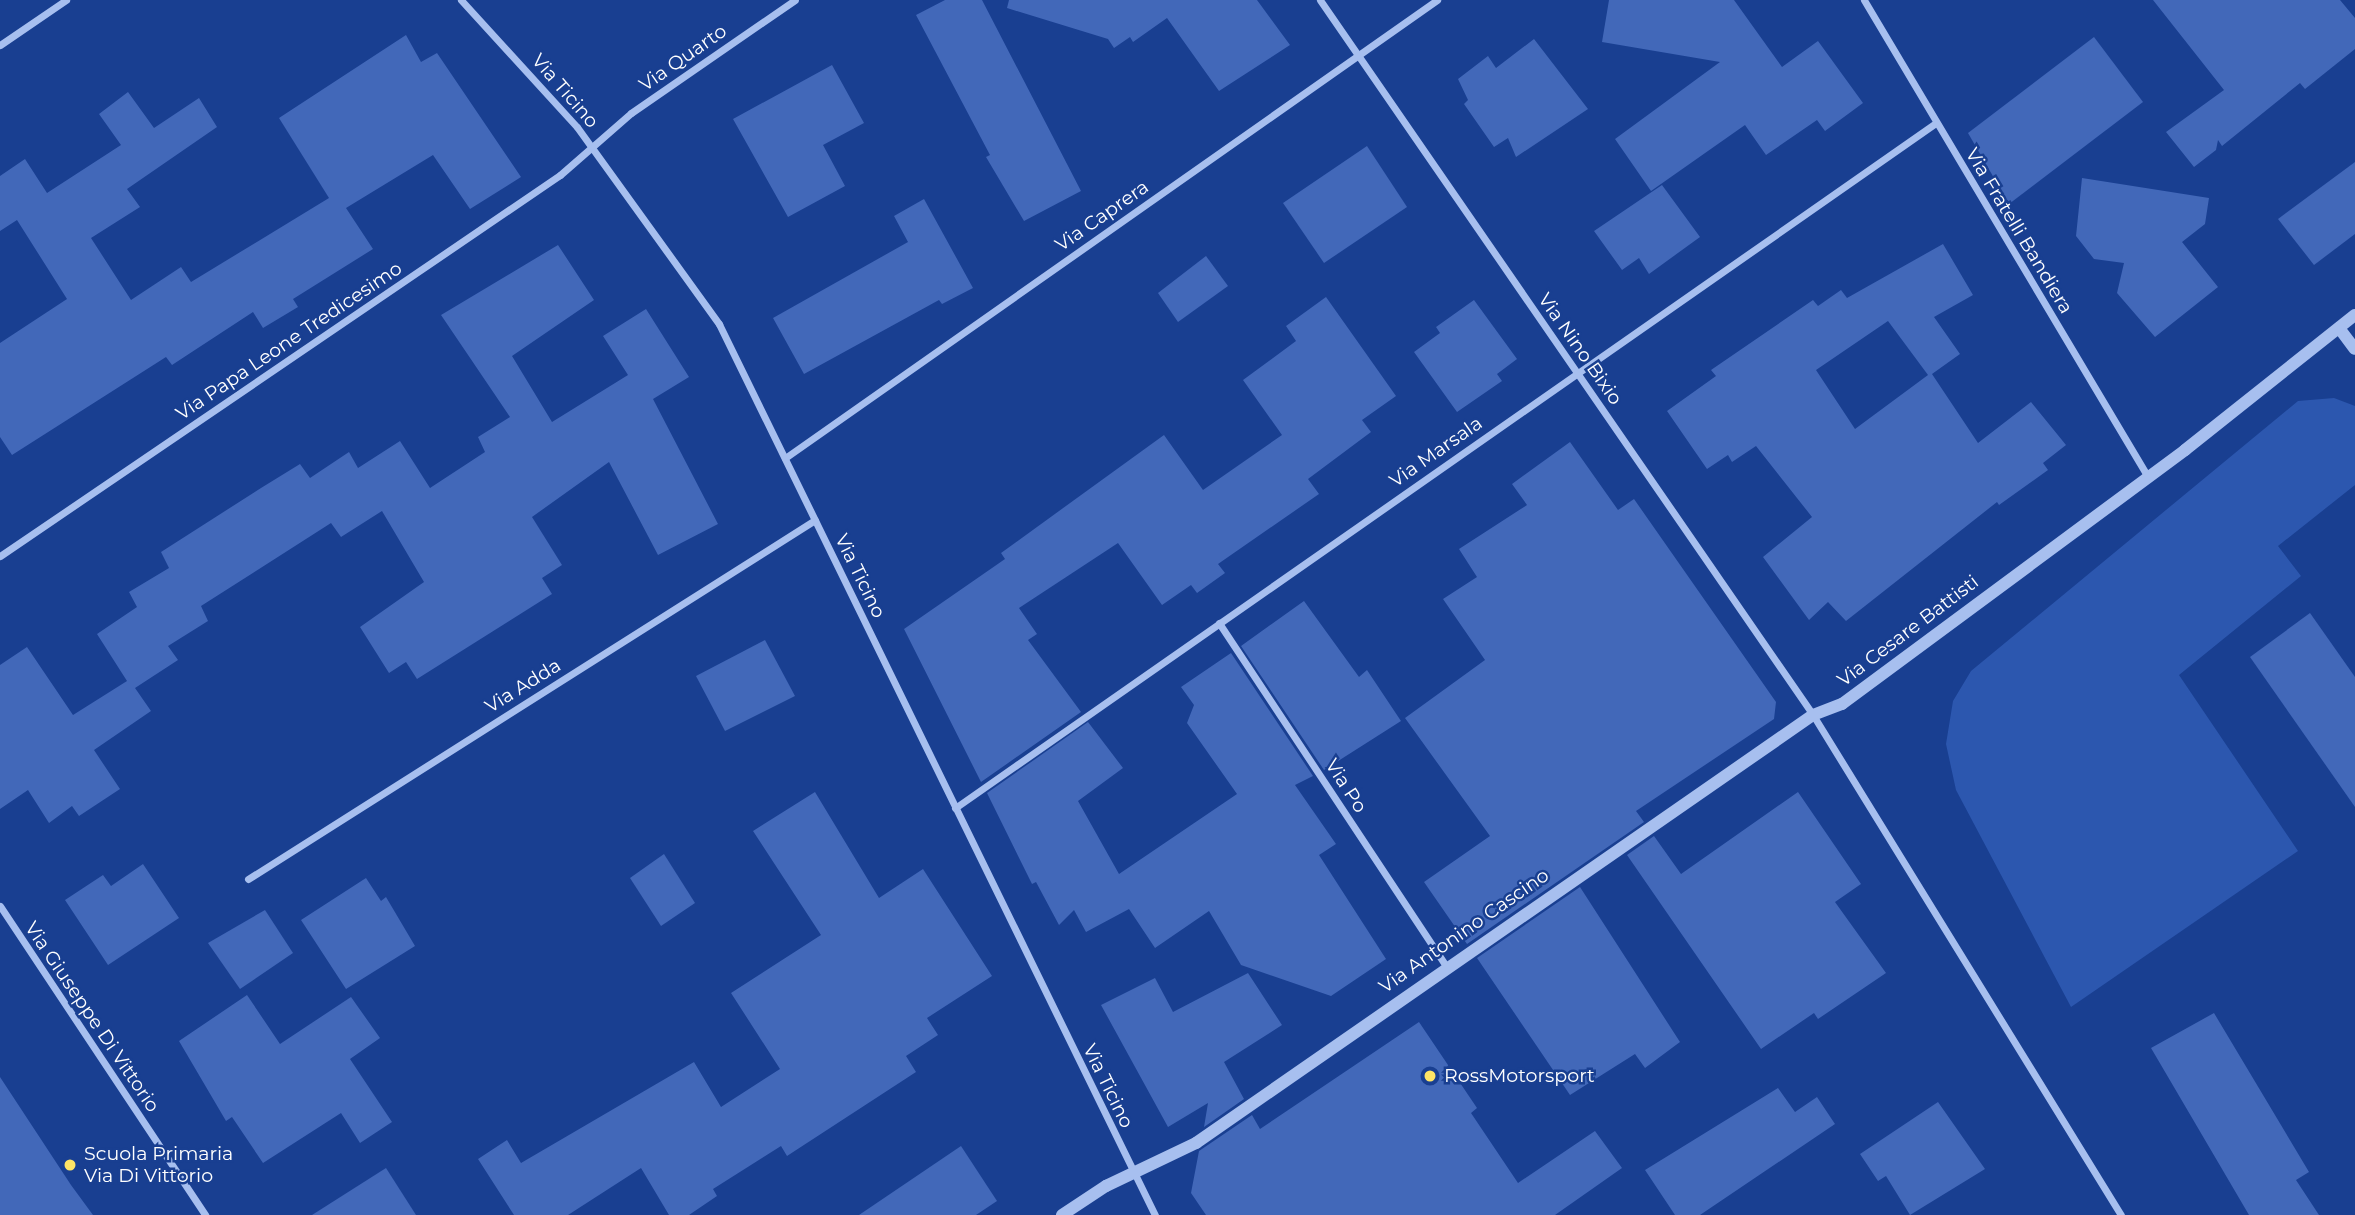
<!DOCTYPE html>
<html>
<head>
<meta charset="utf-8">
<style>
	body { margin:0 }
	#map { position:relative; width:2355px; height:1215px; overflow:hidden; background:#193f91; font-family:Montserrat,sans-serif }
	div>[style] { position:absolute }
	[style*='--x'] { left:calc(var(--x)*1px); top:calc(var(--y)*1px); width:calc(var(--w)*1px); rotate:calc(var(--a)*1deg) }
	.green>* { inset:0; background:#2c57af }
	.building>* { inset:0; background:#4268b9 }
	.minor>* { height:7px; margin:-3.5px; padding:0 3.5px; transform-origin:3.5px; border-radius:3.5px; background:#a7bfef }
	.tertiary>* { height:12px; margin:-6px; padding:0 6px; transform-origin:6px; border-radius:6px; background:#a7bfef }
	.dots>* { width:19px; height:19px; translate:-50% -50%; box-sizing:border-box; border:4px solid #193f91; border-radius:50% }
	span { translate:-50% -50%; white-space:nowrap; text-align:center; line-height:1.15; -webkit-text-stroke:5px #193f91; paint-order:stroke }
	.street-label { font-size:19px; color:#fff }
	.poi-label { font-size:19px; color:#fff }
	.left { translate:0 -50%; text-align:left }
</style>
</head>
<body>
<div id="map">
	<div class="green">
		<div style="clip-path:polygon(2334px 398px,2355px 406px,2355px 485px,2278px 546px,2301px 576px,2179px 675px,2298px 851px,2071px 1007px,1956px 790px,1946px 744px,1953px 701px,1971px 671px,2298px 401px)"></div>
	</div>
	<div class="building">
		<div style="clip-path:polygon(945px 0,982px 0,1081px 191px,1024px 221px,986px 157px,990px 155px,916px 15px)"></div>
		<div style="clip-path:polygon(1009px 0,1257px 0,1290px 45px,1219px 91px,1167px 18px,1133px 42px,1130px 37px,1114px 48px,1108px 39px,1007px 8px)"></div>
		<div style="clip-path:polygon(1609px 0,1734px 0,1782px 67px,1818px 41px,1863px 103px,1825px 131px,1817px 120px,1766px 155px,1745px 125px,1651px 191px,1615px 139px,1720px 62px,1602px 42px)"></div>
		<div style="clip-path:polygon(2153px 0,2340px 0,2355px 18px,2355px 49px,2305px 89px,2300px 83px,2222px 146px,2218px 140px,2216px 150px,2194px 167px,2166px 132px,2224px 90px)"></div>
		<div style="clip-path:polygon(406px 35px,421px 62px,437px 53px,521px 177px,470px 209px,433px 155px,346px 208px,373px 249px,293px 299px,298px 307px,263px 328px,253px 312px,172px 365px,166px 357px,12px 455px,0 437px,0 343px,67px 299px,17px 220px,0 231px,0 176px,25px 159px,47px 193px,121px 145px,99px 114px,128px 92px,154px 128px,199px 98px,217px 127px,127px 189px,140px 207px,91px 238px,131px 300px,181px 267px,191px 282px,329px 198px,279px 118px)"></div>
		<div style="clip-path:polygon(2094px 37px,2143px 102px,2009px 204px,1968px 133px)"></div>
		<div style="clip-path:polygon(1534px 39px,1588px 109px,1516px 157px,1508px 138px,1494px 147px,1464px 104px,1468px 100px,1458px 79px,1488px 56px,1496px 68px)"></div>
		<div style="clip-path:polygon(832px 65px,864px 123px,823px 145px,845px 186px,788px 217px,733px 119px)"></div>
		<div style="clip-path:polygon(1367px 146px,1407px 207px,1324px 263px,1283px 203px)"></div>
		<div style="clip-path:polygon(2355px 162px,2355px 234px,2314px 265px,2278px 219px)"></div>
		<div style="clip-path:polygon(2082px 178px,2209px 198px,2205px 224px,2182px 242px,2218px 287px,2155px 337px,2117px 293px,2124px 263px,2094px 259px,2076px 236px)"></div>
		<div style="clip-path:polygon(1662px 185px,1700px 237px,1649px 274px,1639px 258px,1622px 270px,1594px 231px)"></div>
		<div style="clip-path:polygon(924px 199px,973px 288px,942px 304px,939px 300px,804px 374px,773px 318px,908px 242px,894px 216px)"></div>
		<div style="clip-path:polygon(evenodd,1943px 244px,1973px 295px,1934px 317px,1960px 354px,1932px 374px,1978px 443px,2031px 402px,2066px 445px,2043px 463px,2048px 470px,1999px 505px,1997px 502px,1846px 621px,1828px 602px,1809px 620px,1763px 557px,1812px 517px,1756px 446px,1732px 462px,1728px 455px,1707px 469px,1667px 411px,1716px 376px,1711px 370px,1813px 300px,1818px 306px,1841px 290px,1847px 298px,1943px 244px,1888px 321px,1928px 375px,1855px 429px,1816px 370px,1888px 321px)"></div>
		<div style="clip-path:polygon(558px 245px,594px 300px,512px 356px,552px 422px,628px 375px,603px 336px,646px 309px,689px 377px,653px 399px,718px 524px,658px 555px,609px 462px,532px 517px,562px 565px,542px 578px,552px 594px,417px 679px,406px 662px,389px 673px,360px 627px,424px 582px,382px 511px,341px 537px,331px 523px,201px 606px,208px 621px,168px 646px,178px 660px,135px 688px,151px 711px,94px 750px,120px 789px,79px 816px,72px 806px,49px 823px,28px 790px,0 809px,0 665px,27px 647px,73px 715px,127px 681px,97px 634px,137px 607px,129px 592px,169px 568px,161px 552px,261px 488px,300px 464px,310px 478px,349px 452px,358px 468px,400px 441px,430px 488px,485px 452px,478px 437px,510px 417px,441px 315px)"></div>
		<div style="clip-path:polygon(1206px 256px,1228px 286px,1178px 322px,1158px 293px)"></div>
		<div style="clip-path:polygon(1326px 297px,1396px 396px,1362px 420px,1371px 432px,1308px 479px,1319px 494px,1218px 564px,1225px 573px,1197px 593px,1191px 585px,1162px 605px,1118px 543px,1019px 608px,1037px 634px,1028px 640px,1081px 712px,981px 782px,904px 629px,1005px 559px,1001px 553px,1164px 435px,1203px 490px,1282px 435px,1243px 380px,1296px 341px,1286px 326px)"></div>
		<div style="clip-path:polygon(1474px 300px,1517px 359px,1497px 374px,1502px 381px,1457px 412px,1414px 352px,1440px 333px,1436px 327px)"></div>
		<div style="clip-path:polygon(1570px 442px,1618px 510px,1634px 499px,1776px 702px,1774px 719px,1636px 811px,1644px 822px,1467px 944px,1424px 882px,1490px 836px,1405px 718px,1485px 660px,1443px 599px,1477px 577px,1459px 549px,1527px 505px,1512px 484px)"></div>
		<div style="clip-path:polygon(1304px 601px,1359px 677px,1367px 670px,1401px 721px,1324px 770px,1241px 646px)"></div>
		<div style="clip-path:polygon(2310px 613px,2355px 677px,2355px 807px,2250px 657px)"></div>
		<div style="clip-path:polygon(765px 640px,795px 696px,725px 731px,696px 676px)"></div>
		<div style="clip-path:polygon(1231px 653px,1313px 776px,1295px 785px,1336px 844px,1319px 855px,1386px 959px,1331px 996px,1241px 965px,1209px 911px,1155px 948px,1129px 909px,1086px 932px,1074px 910px,1059px 925px,1036px 882px,1032px 884px,987px 793px,1088px 722px,1123px 768px,1078px 801px,1119px 874px,1237px 794px,1187px 723px,1194px 705px,1181px 687px)"></div>
		<div style="clip-path:polygon(815px 792px,879px 898px,923px 869px,992px 976px,927px 1018px,938px 1035px,906px 1056px,916px 1072px,787px 1156px,781px 1146px,713px 1189px,717px 1196px,689px 1215px,669px 1215px,641px 1168px,568px 1215px,514px 1215px,478px 1159px,507px 1140px,521px 1163px,694px 1062px,721px 1107px,780px 1069px,731px 993px,821px 935px,753px 831px)"></div>
		<div style="clip-path:polygon(1798px 792px,1861px 884px,1835px 902px,1886px 973px,1818px 1019px,1814px 1013px,1761px 1049px,1627px 855px,1654px 836px,1681px 874px)"></div>
		<div style="clip-path:polygon(664px 854px,695px 903px,661px 926px,630px 878px)"></div>
		<div style="clip-path:polygon(143px 864px,179px 918px,108px 965px,65px 900px,103px 875px,111px 886px)"></div>
		<div style="clip-path:polygon(366px 878px,381px 901px,386px 897px,415px 946px,346px 989px,301px 920px)"></div>
		<div style="clip-path:polygon(1580px 887px,1680px 1042px,1645px 1068px,1635px 1054px,1570px 1095px,1477px 958px)"></div>
		<div style="clip-path:polygon(265px 910px,293px 953px,240px 989px,208px 943px)"></div>
		<div style="clip-path:polygon(1248px 973px,1282px 1025px,1224px 1062px,1244px 1099px,1204px 1127px,1208px 1103px,1168px 1127px,1101px 1005px,1155px 978px,1173px 1012px)"></div>
		<div style="clip-path:polygon(247px 995px,280px 1044px,351px 997px,380px 1038px,350px 1059px,392px 1122px,360px 1143px,341px 1113px,263px 1163px,232px 1117px,226px 1121px,179px 1041px)"></div>
		<div style="clip-path:polygon(2214px 1013px,2309px 1172px,2296px 1180px,2319px 1215px,2249px 1215px,2151px 1048px)"></div>
		<div style="clip-path:polygon(1419px 1022px,1477px 1108px,1471px 1113px,1518px 1183px,1595px 1131px,1622px 1168px,1555px 1215px,1206px 1215px,1191px 1193px,1199px 1151px,1252px 1115px,1260px 1129px)"></div>
		<div style="clip-path:polygon(0 1077px,71px 1185px,93px 1215px,0 1215px)"></div>
		<div style="clip-path:polygon(1778px 1088px,1795px 1112px,1817px 1097px,1835px 1124px,1700px 1215px,1675px 1215px,1645px 1170px)"></div>
		<div style="clip-path:polygon(1938px 1102px,1985px 1169px,1910px 1215px,1886px 1176px,1878px 1181px,1860px 1154px)"></div>
		<div style="clip-path:polygon(961px 1146px,997px 1201px,976px 1215px,859px 1215px)"></div>
		<div style="clip-path:polygon(386px 1168px,416px 1215px,312px 1215px)"></div>
	</div>
	<div class="minor">
		<div style="--x:461;--y:0;--w:172;--a:47.6"></div>
		<div style="--x:577;--y:127;--w:243;--a:54.2"></div>
		<div style="--x:719;--y:324;--w:992;--a:63.93"></div>
		<div style="--x:1320;--y:0;--w:868;--a:55.41"></div>
		<div style="--x:1813;--y:715;--w:587;--a:58.37"></div>
		<div style="--x:1864;--y:0;--w:555;--a:59.23"></div>
		<div style="--x:0;--y:45;--w:80;--a:-34.3"></div>
		<div style="--x:785;--y:458;--w:797;--a:-35.09"></div>
		<div style="--x:0;--y:556;--w:677;--a:-34.23"></div>
		<div style="--x:560;--y:175;--w:94;--a:-41.1"></div>
		<div style="--x:631;--y:113;--w:199;--a:-34.6"></div>
		<div style="--x:1219;--y:623;--w:411;--a:56.5"></div>
		<div style="--x:955;--y:808;--w:1196;--a:-34.93"></div>
		<div style="--x:248;--y:879;--w:671;--a:-32.34"></div>
		<div style="--x:0;--y:906;--w:371;--a:56.4"></div>
	</div>
	<div class="tertiary">
		<div style="--x:2339;--y:328;--w:26;--a:53"></div>
		<div style="--x:1062;--y:1215;--w:53;--a:-33.4"></div>
		<div style="--x:1106;--y:1186;--w:100;--a:-25.5"></div>
		<div style="--x:1196;--y:1143;--w:751;--a:-34.75"></div>
		<div style="--x:1813;--y:715;--w:31;--a:-21"></div>
		<div style="--x:1842;--y:704;--w:427;--a:-36.5"></div>
		<div style="--x:2185;--y:450;--w:217;--a:-38.5"></div>
	</div>
	<div class="dots">
		<div style="left:1430px;top:1076px;background:#ffe566"></div>
		<div style="left:70px;top:1165px;background:#ffe566"></div>
	</div>
	<div class="street-label">
		<span style="left:683px;top:58px;rotate:-35deg">Via Quarto</span>
		<span style="left:565px;top:91px;rotate:49deg">Via Ticino</span>
		<span style="left:1102px;top:216px;rotate:-35deg">Via Caprera</span>
		<span style="left:2019px;top:231px;rotate:59deg">Via Fratelli Bandiera</span>
		<span style="left:289px;top:341px;rotate:-34deg">Via Papa Leone Tredicesimo</span>
		<span style="left:1580px;top:349px;rotate:55deg">Via Nino Bixio</span>
		<span style="left:1436px;top:452px;rotate:-35deg">Via Marsala</span>
		<span style="left:860px;top:576px;rotate:64deg">Via Ticino</span>
		<span style="left:1908px;top:631px;rotate:-37deg">Via Cesare Battisti</span>
		<span style="left:523px;top:686px;rotate:-32deg">Via Adda</span>
		<span style="left:1346px;top:786px;rotate:57deg">Via Po</span>
		<span style="left:1464px;top:931px;rotate:-35deg">Via Antonino Cascino</span>
		<span style="left:92px;top:1017px;rotate:56deg">Via Giuseppe Di Vittorio</span>
		<span style="left:1108px;top:1086px;rotate:64deg">Via Ticino</span>
	</div>
	<div class="poi-label">
		<span class="left" style="left:1444px;top:1076px">RossMotorsport</span>
		<span class="left" style="left:84px;top:1165px">Scuola Primaria<br>Via Di Vittorio</span>
	</div>
</div>
</body>
</html>
